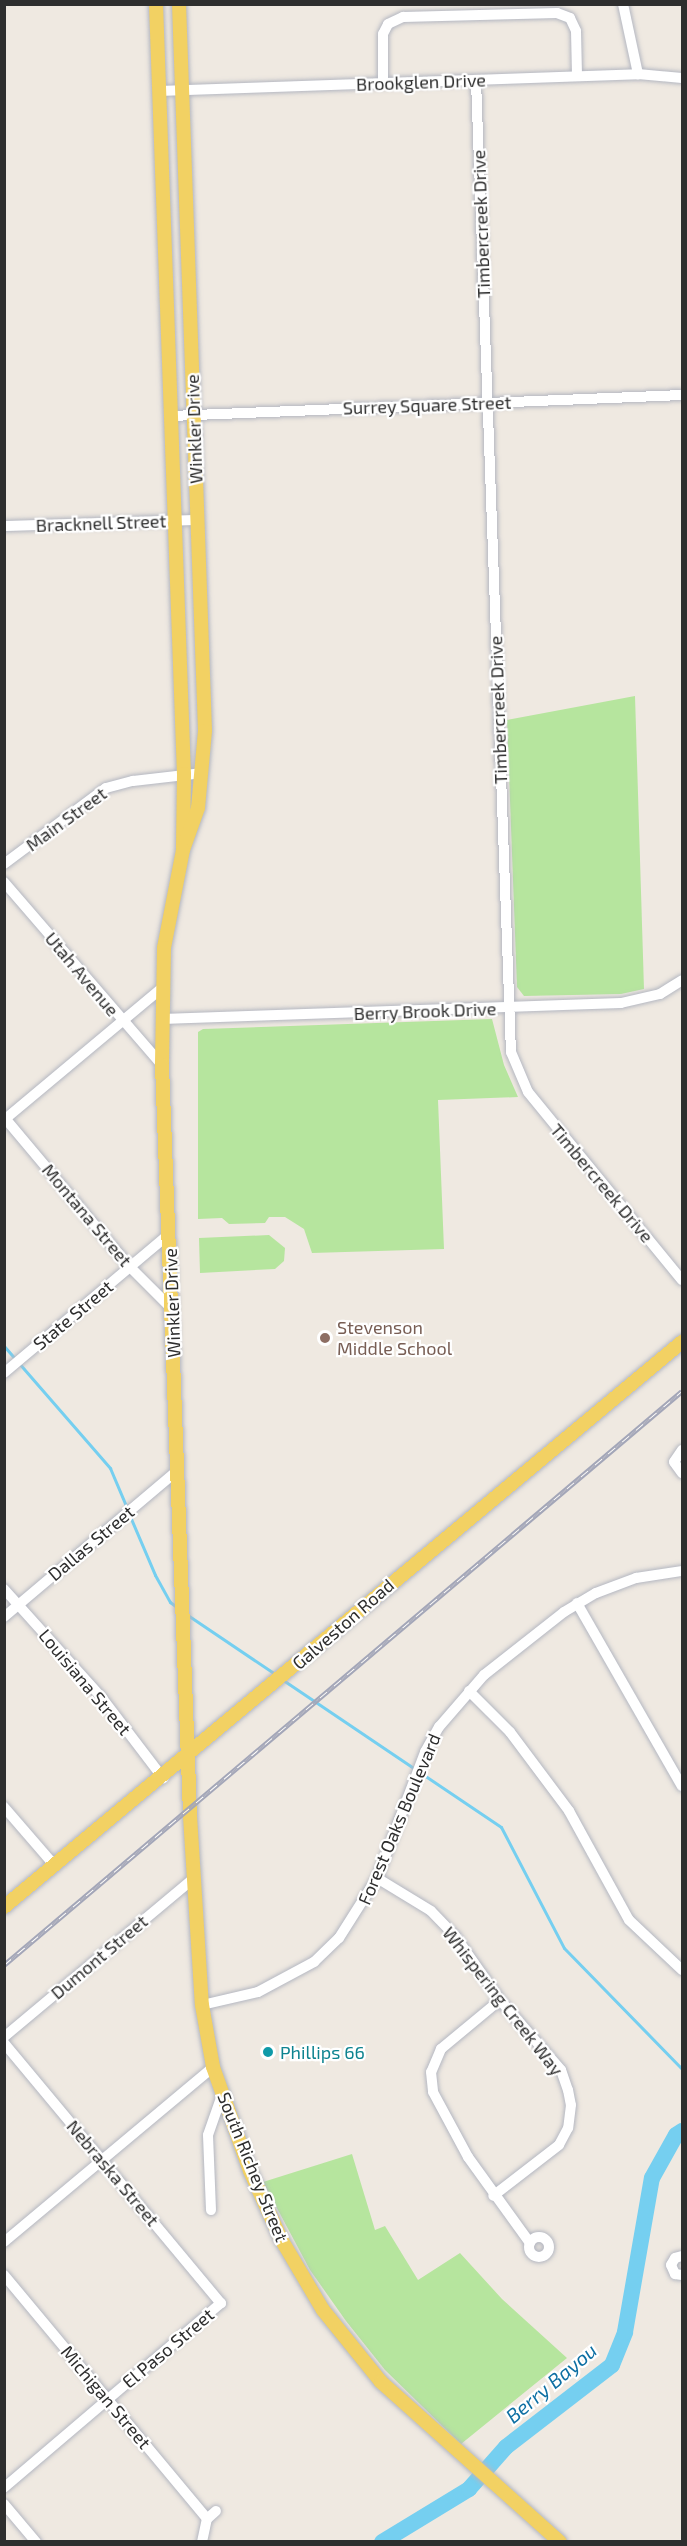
<!DOCTYPE html>
<html>
<head>
<meta charset="utf-8">
<style>
	body { margin:0 }
	#map { position:relative; width:687px; height:2546px; overflow:hidden; background:#efe9e1; font-family:"Exo 2",sans-serif }
	div>[style] { position:absolute }
	[style*='--x'] { left:calc(var(--x)*1px); top:calc(var(--y)*1px); width:calc(var(--w)*1px); rotate:calc(var(--a)*1deg) }
	.green>* { inset:0; background:#b6e59e }
	.stream>* { height:3px; margin:-1.5px; padding:0 1.5px; transform-origin:1.5px; border-radius:1.5px; background:#75cff0 }
	.river>* { height:16px; margin:-8px; padding:0 8px; transform-origin:8px; border-radius:8px; background:#75cff0 }
	.roads { filter:drop-shadow(0 0 2px #b4b7c1) drop-shadow(0 0 2px #b4b7c1) }
	.minor>* { height:10px; margin:-5px; padding:0 5px; transform-origin:5px; border-radius:5px; background:#fff }
	.minor>.ring { margin:-5px; padding:0; box-sizing:content-box; background:none; border:10px solid #fff; border-radius:50% }
	.major>* { height:14px; margin:-7px; padding:0 7px; transform-origin:7px; border-radius:7px; background:#f2d163 }
	.rail>* { height:5px; margin-top:-2.5px; transform-origin:0; background:repeating-linear-gradient(90deg,#fff 0 9px,#a3a6b8 0 18px); box-sizing:border-box; border-block:2px solid #a3a6b8 }
	.dots>* { width:16px; height:16px; translate:-50% -50%; box-sizing:border-box; border:3px solid #fff; border-radius:50% }
	span { translate:-50% -50%; white-space:nowrap; text-align:center; line-height:1.15; -webkit-text-stroke:4.5px #fff; paint-order:stroke }
	.street-label { font-size:18px; color:#2e2e2e }
	.education-label { font-size:18px; color:#785e54 }
	.left { translate:0 -50%; text-align:left }
	.culture-label { font-size:18px; color:#0d838f }
	.water-label { font-size:20px; color:#0d6fa3; font-style:italic }
	.frame { position:absolute; inset:0; border:6px solid #2e2e2e; pointer-events:none }
</style>
</head>
<body>
<div id="map">
	<div class="green">
		<div style="clip-path:polygon(635px 696px,644px 989px,621px 994px,524px 996px,517px 987px,507px 720px)"></div>
		<div style="clip-path:polygon(492px 1019px,504px 1065px,518px 1097px,438px 1100px,444px 1249px,312px 1253px,304px 1229px,285px 1217px,269px 1217px,265px 1223px,229px 1224px,222px 1218px,198px 1219px,198px 1032px,203px 1029px)"></div>
		<div style="clip-path:polygon(269px 1235px,285px 1248px,284px 1261px,275px 1269px,200px 1273px,199px 1238px)"></div>
		<div style="clip-path:polygon(352px 2154px,375px 2230px,385px 2226px,418px 2280px,460px 2253px,502px 2299px,567px 2358px,461px 2444px,385px 2370px,346px 2321px,310px 2270px,263px 2182px)"></div>
	</div>
	<div class="stream">
		<div style="--x:4;--y:1346;--w:162;--a:49"></div>
		<div style="--x:110;--y:1468;--w:43;--a:67"></div>
		<div style="--x:129;--y:1514;--w:66;--a:66.9"></div>
		<div style="--x:155;--y:1575;--w:31;--a:61"></div>
		<div style="--x:170;--y:1602;--w:10;--a:37"></div>
		<div style="--x:186;--y:1614;--w:107;--a:34"></div>
		<div style="--x:283;--y:1680;--w:263;--a:34"></div>
		<div style="--x:501;--y:1827;--w:136;--a:62.5"></div>
		<div style="--x:564;--y:1948;--w:169;--a:45.7"></div>
	</div>
	<div class="river">
		<div style="--x:382;--y:2542;--w:102;--a:-31.3"></div>
		<div style="--x:469;--y:2489;--w:56;--a:-48.6"></div>
		<div style="--x:506;--y:2447;--w:134;--a:-37.7"></div>
		<div style="--x:612;--y:2365;--w:35;--a:-68"></div>
		<div style="--x:625;--y:2332;--w:156;--a:-80.1"></div>
		<div style="--x:652;--y:2178;--w:49;--a:-60.8"></div>
		<div style="--x:676;--y:2135;--w:7;--a:-34"></div>
	</div>
	<div class="roads">
		<div class="minor">
			<div style="--x:623;--y:4;--w:72;--a:77.9"></div>
			<div style="--x:476;--y:80;--w:973;--a:87.94"></div>
			<div style="--x:511;--y:1052;--w:43;--a:67"></div>
			<div style="--x:528;--y:1092;--w:243;--a:50.7"></div>
			<div style="--x:383;--y:83;--w:49;--a:-90"></div>
			<div style="--x:383;--y:34;--w:11;--a:-63"></div>
			<div style="--x:388;--y:24;--w:17;--a:-25"></div>
			<div style="--x:403;--y:17;--w:154;--a:-1.5"></div>
			<div style="--x:557;--y:13;--w:14;--a:21"></div>
			<div style="--x:570;--y:18;--w:14;--a:65"></div>
			<div style="--x:576;--y:31;--w:45;--a:88.7"></div>
			<div style="--x:159;--y:91;--w:479;--a:-2"></div>
			<div style="--x:638;--y:74;--w:44;--a:5.2"></div>
			<div style="--x:171;--y:416;--w:511;--a:-2.35"></div>
			<div style="--x:4;--y:526;--w:193;--a:-1.8"></div>
			<div style="--x:4;--y:864;--w:127;--a:-36.7"></div>
			<div style="--x:106;--y:788;--w:28;--a:-15"></div>
			<div style="--x:133;--y:781;--w:70;--a:-6.5"></div>
			<div style="--x:4;--y:882;--w:242;--a:49.2"></div>
			<div style="--x:162;--y:1019;--w:459;--a:-2"></div>
			<div style="--x:621;--y:1003;--w:40;--a:-13"></div>
			<div style="--x:660;--y:994;--w:26;--a:-32"></div>
			<div style="--x:4;--y:1117;--w:196;--a:50"></div>
			<div style="--x:130;--y:1267;--w:61;--a:45"></div>
			<div style="--x:4;--y:1120;--w:206;--a:-39.9"></div>
			<div style="--x:4;--y:1373;--w:216;--a:-40.1"></div>
			<div style="--x:682;--y:1450;--w:14;--a:124"></div>
			<div style="--x:674;--y:1462;--w:14;--a:54"></div>
			<div style="--x:4;--y:1589;--w:147;--a:48"></div>
			<div style="--x:102;--y:1698;--w:101;--a:52.7"></div>
			<div style="--x:577;--y:1603;--w:211;--a:60.2"></div>
			<div style="--x:4;--y:1617;--w:228;--a:-40.2"></div>
			<div style="--x:469;--y:1691;--w:58;--a:45"></div>
			<div style="--x:510;--y:1732;--w:99;--a:53.2"></div>
			<div style="--x:569;--y:1811;--w:124;--a:61.2"></div>
			<div style="--x:629;--y:1920;--w:73;--a:43.3"></div>
			<div style="--x:4;--y:1807;--w:78;--a:49.2"></div>
			<div style="--x:377;--y:1878;--w:63;--a:31.4"></div>
			<div style="--x:431;--y:1911;--w:36;--a:46"></div>
			<div style="--x:456;--y:1937;--w:77;--a:55.1"></div>
			<div style="--x:500;--y:2000;--w:93;--a:48.9"></div>
			<div style="--x:561;--y:2070;--w:21;--a:71"></div>
			<div style="--x:568;--y:2090;--w:15;--a:79"></div>
			<div style="--x:571;--y:2105;--w:23;--a:97"></div>
			<div style="--x:568;--y:2128;--w:19;--a:118"></div>
			<div style="--x:559;--y:2145;--w:83;--a:142.3"></div>
			<div style="--x:500;--y:2000;--w:77;--a:140.3"></div>
			<div style="--x:441;--y:2049;--w:25;--a:113"></div>
			<div style="--x:431;--y:2072;--w:20;--a:84"></div>
			<div style="--x:433;--y:2092;--w:74;--a:61.7"></div>
			<div style="--x:468;--y:2157;--w:106;--a:54.2"></div>
			<div style="--x:202;--y:2005;--w:57;--a:-13.1"></div>
			<div style="--x:258;--y:1992;--w:64;--a:-28.2"></div>
			<div style="--x:314;--y:1962;--w:35;--a:-44"></div>
			<div style="--x:339;--y:1938;--w:71;--a:-57.7"></div>
			<div style="--x:377;--y:1878;--w:135;--a:-69.1"></div>
			<div style="--x:425;--y:1752;--w:29;--a:-61"></div>
			<div style="--x:439;--y:1727;--w:69;--a:-49.1"></div>
			<div style="--x:484;--y:1675;--w:102;--a:-38.2"></div>
			<div style="--x:564;--y:1612;--w:37;--a:-31"></div>
			<div style="--x:596;--y:1593;--w:43;--a:-20.6"></div>
			<div style="--x:636;--y:1578;--w:47;--a:-8.7"></div>
			<div style="--x:4;--y:2037;--w:248;--a:-39.9"></div>
			<div style="--x:4;--y:2043;--w:339;--a:50.2"></div>
			<div style="--x:221;--y:2303;--w:285;--a:139.6"></div>
			<div style="--x:211;--y:2210;--w:75;--a:-92.3"></div>
			<div style="--x:208;--y:2135;--w:42;--a:-70.7"></div>
			<div class="ring" style="left:529px;top:2237px;width:10px;height:10px"></div>
			<div style="--x:4;--y:2242;--w:273;--a:-39.9"></div>
			<div style="--x:682;--y:2256;--w:7;--a:164"></div>
			<div style="--x:675;--y:2258;--w:8;--a:120"></div>
			<div style="--x:671;--y:2265;--w:10;--a:66"></div>
			<div style="--x:675;--y:2274;--w:7;--a:8"></div>
			<div style="--x:4;--y:2275;--w:317;--a:50.2"></div>
			<div style="--x:4;--y:2504;--w:50;--a:49.9"></div>
			<div style="--x:202;--y:2542;--w:24;--a:-78"></div>
			<div style="--x:207;--y:2519;--w:12;--a:-42"></div>
		</div>
		<div class="major">
			<div style="--x:156;--y:4;--w:771;--a:87.92"></div>
			<div style="--x:184;--y:774;--w:74;--a:90.8"></div>
			<div style="--x:179;--y:4;--w:727;--a:87.95"></div>
			<div style="--x:205;--y:731;--w:77;--a:95.2"></div>
			<div style="--x:198;--y:808;--w:45;--a:109.7"></div>
			<div style="--x:183;--y:850;--w:100;--a:101"></div>
			<div style="--x:164;--y:948;--w:117;--a:91"></div>
			<div style="--x:162;--y:1065;--w:752;--a:87.86"></div>
			<div style="--x:190;--y:1816;--w:189;--a:86.4"></div>
			<div style="--x:202;--y:2005;--w:63;--a:79.9"></div>
			<div style="--x:213;--y:2067;--w:110;--a:70.4"></div>
			<div style="--x:250;--y:2171;--w:75;--a:65.5"></div>
			<div style="--x:281;--y:2239;--w:82;--a:59.4"></div>
			<div style="--x:323;--y:2310;--w:92;--a:51.1"></div>
			<div style="--x:381;--y:2382;--w:240;--a:41.8"></div>
			<div style="--x:4;--y:1907;--w:883;--a:-39.81"></div>
		</div>
	</div>
	<div class="rail">
		<div style="--x:4;--y:1965;--w:888;--a:-40.25"></div>
	</div>
	<div class="dots">
		<div style="left:325px;top:1338px;background:#8d6e63"></div>
		<div style="left:268px;top:2052px;background:#0f9aa8"></div>
	</div>
	<div class="street-label">
		<span style="left:421px;top:82px;rotate:-2deg">Brookglen Drive</span>
		<span style="left:481px;top:224px;rotate:-92deg">Timbercreek Drive</span>
		<span style="left:427px;top:405px;rotate:-2deg">Surrey Square Street</span>
		<span style="left:194px;top:429px;rotate:-92deg">Winkler Drive</span>
		<span style="left:101px;top:523px;rotate:-2deg">Bracknell Street</span>
		<span style="left:498px;top:710px;rotate:-92deg">Timbercreek Drive</span>
		<span style="left:66px;top:819px;rotate:-36deg">Main Street</span>
		<span style="left:82px;top:974px;rotate:50deg">Utah Avenue</span>
		<span style="left:425px;top:1011px;rotate:-2deg">Berry Brook Drive</span>
		<span style="left:602px;top:1183px;rotate:50deg">Timbercreek Drive</span>
		<span style="left:87px;top:1215px;rotate:50deg">Montana Street</span>
		<span style="left:172px;top:1303px;rotate:-92deg">Winkler Drive</span>
		<span style="left:73px;top:1315px;rotate:-40deg">State Street</span>
		<span style="left:91px;top:1543px;rotate:-40deg">Dallas Street</span>
		<span style="left:343px;top:1624px;rotate:-41deg">Galveston Road</span>
		<span style="left:85px;top:1682px;rotate:50deg">Louisiana Street</span>
		<span style="left:399px;top:1819px;rotate:-67deg">Forest Oaks Boulevard</span>
		<span style="left:99px;top:1957px;rotate:-40deg">Dumont Street</span>
		<span style="left:503px;top:2001px;rotate:52deg">Whispering Creek Way</span>
		<span style="left:253px;top:2167px;rotate:68deg">South Richey Street</span>
		<span style="left:113px;top:2173px;rotate:50deg">Nebraska Street</span>
		<span style="left:168px;top:2348px;rotate:-40deg">El Paso Street</span>
		<span style="left:106px;top:2397px;rotate:50deg">Michigan Street</span>
	</div>
	<div class="education-label">
		<span class="left" style="left:337px;top:1338px">Stevenson<br>Middle School</span>
	</div>
	<div class="culture-label">
		<span class="left" style="left:280px;top:2052px">Phillips 66</span>
	</div>
	<div class="water-label">
		<span style="left:551px;top:2383px;rotate:-40deg">Berry Bayou</span>
	</div>
	<div class="frame"></div>
</div>
</body>
</html>
